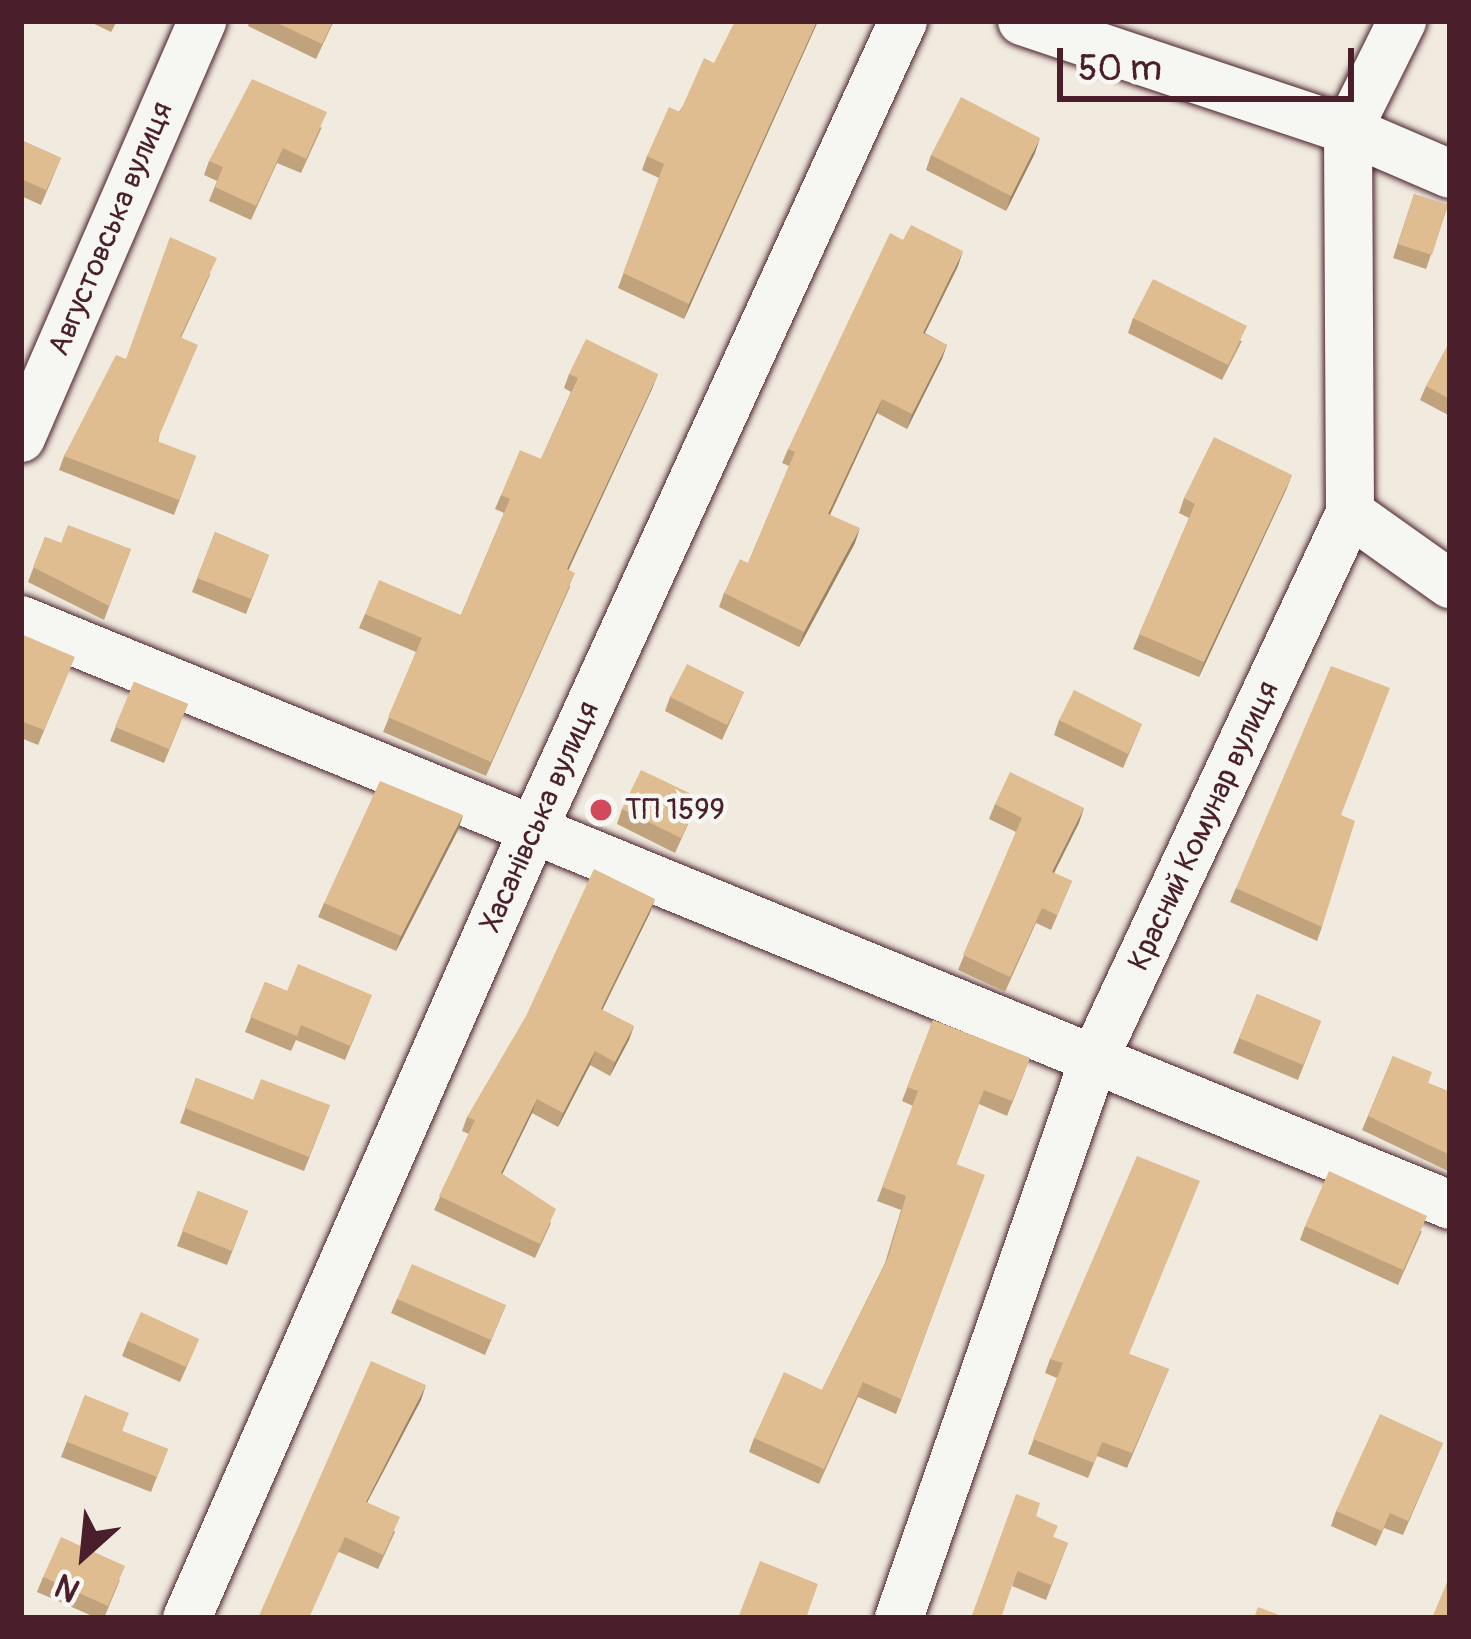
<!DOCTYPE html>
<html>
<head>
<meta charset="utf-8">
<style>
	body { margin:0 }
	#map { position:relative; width:1471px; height:1639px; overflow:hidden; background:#f1ebdf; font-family:Pangolin,sans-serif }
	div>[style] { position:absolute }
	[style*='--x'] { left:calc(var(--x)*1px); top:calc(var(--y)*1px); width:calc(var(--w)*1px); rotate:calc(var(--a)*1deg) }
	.roads { filter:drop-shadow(0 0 3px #4a1f2b) drop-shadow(0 0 3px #4a1f2b) }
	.street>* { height:48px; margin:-24px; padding:0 24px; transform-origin:24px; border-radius:24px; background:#f6f6f2 }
	.wall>* { inset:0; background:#c0a37d }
	.shaded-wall>* { inset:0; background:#9c8466 }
	.building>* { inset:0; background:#dfbd91 }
	.dots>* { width:33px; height:33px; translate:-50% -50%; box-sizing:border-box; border:6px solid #f6f6f2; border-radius:50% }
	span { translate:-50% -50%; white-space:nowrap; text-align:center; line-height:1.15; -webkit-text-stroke:9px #f6f6f2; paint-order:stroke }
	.street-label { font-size:30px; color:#4a1f2b }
	.poi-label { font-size:30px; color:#4a1f2b }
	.left { translate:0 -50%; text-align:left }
	.frame { position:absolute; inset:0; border:24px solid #4a1f2b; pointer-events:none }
	.north { position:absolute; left:24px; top:1495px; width:120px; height:120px; -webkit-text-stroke:9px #f6f6f2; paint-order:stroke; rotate:207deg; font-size:33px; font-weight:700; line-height:48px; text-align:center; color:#4a1f2b }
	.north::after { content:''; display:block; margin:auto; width:42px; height:54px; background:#4a1f2b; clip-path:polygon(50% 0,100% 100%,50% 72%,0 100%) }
	.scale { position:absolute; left:1057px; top:48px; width:297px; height:54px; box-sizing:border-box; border:6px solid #4a1f2b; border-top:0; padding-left:15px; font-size:36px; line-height:42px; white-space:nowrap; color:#4a1f2b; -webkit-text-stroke:9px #f6f6f2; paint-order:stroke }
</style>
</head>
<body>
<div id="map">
	<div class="roads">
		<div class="street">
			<div style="--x:1022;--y:21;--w:344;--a:18.5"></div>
			<div style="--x:1348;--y:130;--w:111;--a:23.3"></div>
			<div style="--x:21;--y:438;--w:455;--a:-66.5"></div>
			<div style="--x:1350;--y:513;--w:123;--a:35.4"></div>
			<div style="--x:21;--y:620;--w:1544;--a:22.26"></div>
			<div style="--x:187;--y:1618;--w:861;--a:-66.29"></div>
			<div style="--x:533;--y:830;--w:890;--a:-65.42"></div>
			<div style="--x:899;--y:1618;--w:592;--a:-70.77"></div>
			<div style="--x:1094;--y:1059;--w:603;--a:-64.88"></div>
			<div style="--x:1350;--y:513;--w:383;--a:-90.3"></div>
			<div style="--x:1348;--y:130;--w:122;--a:-63.6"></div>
		</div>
	</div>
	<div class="wall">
		<div style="clip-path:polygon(88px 21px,117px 21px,111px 32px)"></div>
		<div style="clip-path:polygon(250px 21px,334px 21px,316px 59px,248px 26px)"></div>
		<div style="clip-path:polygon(818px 21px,684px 319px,618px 288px,659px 178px,642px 170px,647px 156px,714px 63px)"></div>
		<div style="clip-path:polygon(322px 127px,301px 173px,277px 163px,251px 220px,209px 201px,217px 181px,204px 175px,209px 161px)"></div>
		<div style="clip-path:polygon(21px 140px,61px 158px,41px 205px,21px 196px)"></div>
		<div style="clip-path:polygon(1035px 153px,1006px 211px,926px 170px,931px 155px)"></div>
		<div style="clip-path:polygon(1414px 194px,1448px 205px,1426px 269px,1393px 258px)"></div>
		<div style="clip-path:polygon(958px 266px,925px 333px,947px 345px,907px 429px,877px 413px,830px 515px,855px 543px,799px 647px,719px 607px,724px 593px,748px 563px,789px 466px,782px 463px,788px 449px)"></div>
		<div style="clip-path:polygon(211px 273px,181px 338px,158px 442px,196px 456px,174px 515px,59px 470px,64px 456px,126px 359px)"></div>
		<div style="clip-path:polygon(1133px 318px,1242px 341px,1222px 380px,1128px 333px)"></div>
		<div style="clip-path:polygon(1450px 348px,1450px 416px,1420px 400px,1426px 386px)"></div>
		<div style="clip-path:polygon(569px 374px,658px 374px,568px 570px,570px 587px,486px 776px,383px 732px,416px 652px,359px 628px,365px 614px,461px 615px,504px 513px,495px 509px,501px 495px,541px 459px,571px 392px,564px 388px)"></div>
		<div style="clip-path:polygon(1292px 475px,1199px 677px,1133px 649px,1189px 518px,1179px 513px,1184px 498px)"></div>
		<div style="clip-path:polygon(215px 532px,269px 555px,246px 614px,192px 592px)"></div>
		<div style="clip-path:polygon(45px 537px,61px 543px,131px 549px,104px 620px,28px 582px)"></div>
		<div style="clip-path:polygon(21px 634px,69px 671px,38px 745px,21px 738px)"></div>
		<div style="clip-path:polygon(134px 682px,188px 704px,164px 763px,110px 741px)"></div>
		<div style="clip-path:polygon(744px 692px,722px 740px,665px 711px,670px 697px)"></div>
		<div style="clip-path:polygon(1059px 720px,1142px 724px,1123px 768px,1054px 735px)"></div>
		<div style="clip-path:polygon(700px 798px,675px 853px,617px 824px,622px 809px)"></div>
		<div style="clip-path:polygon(995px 804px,1084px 808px,1054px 873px,1072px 881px,1051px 930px,1036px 923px,1005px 992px,958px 970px,1016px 832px,989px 819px)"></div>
		<div style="clip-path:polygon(463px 815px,458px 830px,396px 951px,318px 917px,324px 903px)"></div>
		<div style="clip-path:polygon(1341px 815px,1322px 927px,1317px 941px,1230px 902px,1236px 888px)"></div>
		<div style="clip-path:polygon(655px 899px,602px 1010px,634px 1026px,610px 1076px,590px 1065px,558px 1127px,532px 1113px,502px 1174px,551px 1223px,535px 1258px,434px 1210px,469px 1134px,462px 1131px,467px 1117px)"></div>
		<div style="clip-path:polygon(265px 982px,287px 991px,372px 995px,345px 1060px,296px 1040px,291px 1051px,245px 1032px)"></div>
		<div style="clip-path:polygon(1257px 994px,1321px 1021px,1298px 1080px,1233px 1053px)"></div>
		<div style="clip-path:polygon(933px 1020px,1030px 1058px,1007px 1116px,979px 1104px,956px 1165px,979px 1190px,896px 1414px,858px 1397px,819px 1484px,749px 1452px,754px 1438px,822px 1390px,885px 1263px,901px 1210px,877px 1201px,913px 1106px,902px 1101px)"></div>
		<div style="clip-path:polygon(1393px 1056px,1428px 1083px,1450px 1092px,1450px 1172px,1362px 1130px)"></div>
		<div style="clip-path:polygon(196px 1078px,253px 1100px,330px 1105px,304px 1171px,180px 1123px)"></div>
		<div style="clip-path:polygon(198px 1191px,248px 1211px,227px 1265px,177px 1246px)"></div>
		<div style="clip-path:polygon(1305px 1226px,1422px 1231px,1398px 1285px,1300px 1240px)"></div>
		<div style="clip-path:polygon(397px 1299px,506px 1305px,485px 1355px,391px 1313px)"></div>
		<div style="clip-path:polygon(199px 1339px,180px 1382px,122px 1356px,128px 1341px)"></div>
		<div style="clip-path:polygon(1129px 1354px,1169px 1369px,1127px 1468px,1097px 1456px,1088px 1478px,1028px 1454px,1057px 1378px,1045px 1373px,1050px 1359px)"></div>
		<div style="clip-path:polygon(85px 1395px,122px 1431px,168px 1449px,151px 1492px,61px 1457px)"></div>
		<div style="clip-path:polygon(421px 1400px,367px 1502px,395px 1532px,378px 1569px,339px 1552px,258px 1618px)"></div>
		<div style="clip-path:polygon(1443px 1443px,1403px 1535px,1384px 1528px,1376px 1546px,1331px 1526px,1336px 1511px)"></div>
		<div style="clip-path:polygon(1036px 1516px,1053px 1537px,1068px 1543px,1046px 1600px,1012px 1586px)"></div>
		<div style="clip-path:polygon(43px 1577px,120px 1580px,104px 1618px,97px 1618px,37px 1592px)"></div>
	</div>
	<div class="shaded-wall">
		<div style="clip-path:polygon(817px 21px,818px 21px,684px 319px,689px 304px)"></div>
		<div style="clip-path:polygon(1040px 138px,1035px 153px,1006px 211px,1011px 196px)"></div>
		<div style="clip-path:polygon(963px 251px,958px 266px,918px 347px,923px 333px)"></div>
		<div style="clip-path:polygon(947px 345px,942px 359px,907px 429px,912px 414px)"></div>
		<div style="clip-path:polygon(658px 374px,652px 389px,562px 584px,567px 569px)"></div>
		<div style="clip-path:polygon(882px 399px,877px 413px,823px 529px,828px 514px)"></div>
		<div style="clip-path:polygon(1292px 475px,1286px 490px,1199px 677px,1204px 662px)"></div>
		<div style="clip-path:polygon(860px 528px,855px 543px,799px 647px,804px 632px)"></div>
		<div style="clip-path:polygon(1084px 808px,1079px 823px,1047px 887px,1052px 872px)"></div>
		<div style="clip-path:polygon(463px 815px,458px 830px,396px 951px,401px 936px)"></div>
		<div style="clip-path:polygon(655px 899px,650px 913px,596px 1023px,601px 1009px)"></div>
		<div style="clip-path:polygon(634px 1026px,629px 1040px,610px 1076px,615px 1062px)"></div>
		<div style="clip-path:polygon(595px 1051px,590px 1065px,558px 1127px,563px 1113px)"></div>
		<div style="clip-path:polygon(537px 1099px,532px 1113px,496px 1187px,501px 1173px)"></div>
		<div style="clip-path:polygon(426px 1385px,421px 1400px,360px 1516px,366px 1502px)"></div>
	</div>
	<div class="building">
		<div style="clip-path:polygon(273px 21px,333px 21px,322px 44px)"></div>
		<div style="clip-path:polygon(735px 21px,817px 21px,689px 304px,623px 273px,664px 164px,647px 156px,669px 107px,680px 112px,704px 58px,714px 63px)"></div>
		<div style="clip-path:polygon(252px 79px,327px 112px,306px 159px,283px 148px,256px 206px,215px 187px,223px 167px,209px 161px)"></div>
		<div style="clip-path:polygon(961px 97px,1040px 138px,1011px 196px,931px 155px)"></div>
		<div style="clip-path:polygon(21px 140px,61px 158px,46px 190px,21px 179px)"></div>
		<div style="clip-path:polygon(1414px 194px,1448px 205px,1432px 255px,1398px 244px)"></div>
		<div style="clip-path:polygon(911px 225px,963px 251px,923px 333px,947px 345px,912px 414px,882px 399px,828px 514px,860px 528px,804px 632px,724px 593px,740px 559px,748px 563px,795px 452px,788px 449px,890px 233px,903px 240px)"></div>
		<div style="clip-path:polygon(170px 237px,217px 258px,180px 337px,198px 345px,157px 441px,196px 456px,179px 500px,64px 456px,116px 355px,126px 359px)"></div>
		<div style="clip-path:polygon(1153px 279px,1247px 326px,1228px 365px,1133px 318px)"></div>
		<div style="clip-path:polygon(586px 339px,658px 374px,567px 569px,575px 573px,491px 762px,388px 717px,422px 638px,365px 614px,379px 580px,461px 615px,510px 499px,501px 495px,520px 450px,541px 459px,578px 378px,569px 374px)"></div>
		<div style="clip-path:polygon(1447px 346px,1450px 348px,1450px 399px,1426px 386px)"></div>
		<div style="clip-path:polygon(1214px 437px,1292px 475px,1204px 662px,1139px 634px,1195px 504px,1184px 498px)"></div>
		<div style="clip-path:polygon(68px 525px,131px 549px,109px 606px,33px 567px,45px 537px,61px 543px)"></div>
		<div style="clip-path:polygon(215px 532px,269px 555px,251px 599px,197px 578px)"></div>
		<div style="clip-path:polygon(21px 634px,75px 657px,44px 730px,21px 721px)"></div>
		<div style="clip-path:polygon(687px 664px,744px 692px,727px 725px,670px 697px)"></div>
		<div style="clip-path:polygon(1331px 666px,1390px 688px,1341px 815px,1355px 821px,1322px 927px,1236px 888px)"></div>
		<div style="clip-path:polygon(134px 682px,188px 704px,169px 749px,115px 727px)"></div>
		<div style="clip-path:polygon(1074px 690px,1142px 724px,1128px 754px,1059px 720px)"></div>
		<div style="clip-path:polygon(641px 770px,700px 798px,681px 838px,622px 809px)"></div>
		<div style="clip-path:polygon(1010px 772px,1084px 808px,1052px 872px,1072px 881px,1057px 915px,1042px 908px,1010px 977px,963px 955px,1022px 818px,995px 804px)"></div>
		<div style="clip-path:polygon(380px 781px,463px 815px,401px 936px,324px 903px)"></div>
		<div style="clip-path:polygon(594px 869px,655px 899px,601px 1009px,634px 1026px,615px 1062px,595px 1051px,563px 1113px,537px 1099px,501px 1173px,556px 1209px,540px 1244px,439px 1196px,475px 1120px,467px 1117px,526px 1016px)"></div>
		<div style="clip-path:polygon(298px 964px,372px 995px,350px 1046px,301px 1025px,297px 1036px,250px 1017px,265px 982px,287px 991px)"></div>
		<div style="clip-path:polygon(1257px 994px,1321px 1021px,1303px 1065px,1239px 1038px)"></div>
		<div style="clip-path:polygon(933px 1020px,1030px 1058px,1012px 1101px,984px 1090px,956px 1164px,985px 1175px,901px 1399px,863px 1382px,824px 1469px,754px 1438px,784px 1372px,822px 1390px,888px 1258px,906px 1196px,882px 1187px,918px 1091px,907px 1087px)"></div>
		<div style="clip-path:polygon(1393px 1056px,1432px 1072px,1428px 1083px,1450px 1092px,1450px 1155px,1368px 1116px)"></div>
		<div style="clip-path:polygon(196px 1078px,253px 1100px,261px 1079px,330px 1105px,309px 1157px,185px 1108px)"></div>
		<div style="clip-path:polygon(1137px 1156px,1200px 1181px,1129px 1354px,1169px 1369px,1132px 1453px,1102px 1442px,1094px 1463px,1033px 1439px,1063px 1363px,1050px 1359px)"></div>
		<div style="clip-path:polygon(1329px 1171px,1427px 1216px,1403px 1270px,1305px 1226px)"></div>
		<div style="clip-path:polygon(198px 1191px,248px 1211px,232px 1251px,182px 1231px)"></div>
		<div style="clip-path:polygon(412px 1264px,506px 1305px,491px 1340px,397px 1299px)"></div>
		<div style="clip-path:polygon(141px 1312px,199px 1339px,186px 1367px,128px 1341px)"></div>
		<div style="clip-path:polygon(371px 1361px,426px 1385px,366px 1502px,400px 1517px,383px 1555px,345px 1537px,309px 1618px,258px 1618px)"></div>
		<div style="clip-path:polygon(85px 1395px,129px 1413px,122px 1431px,168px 1449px,157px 1477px,67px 1442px)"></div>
		<div style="clip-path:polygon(1380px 1414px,1443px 1443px,1408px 1521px,1390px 1513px,1382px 1531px,1336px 1511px)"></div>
		<div style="clip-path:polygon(1016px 1494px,1040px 1503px,1036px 1516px,1058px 1526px,1053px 1537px,1068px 1543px,1051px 1585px,1017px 1571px,1001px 1618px,971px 1618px)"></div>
		<div style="clip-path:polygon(61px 1537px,125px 1566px,108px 1606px,43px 1577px)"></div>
		<div style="clip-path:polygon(760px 1561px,818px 1584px,806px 1618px,738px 1618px)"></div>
		<div style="clip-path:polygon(1450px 1575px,1450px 1618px,1432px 1618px)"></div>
		<div style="clip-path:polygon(1258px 1607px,1287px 1618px,1254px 1618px)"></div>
	</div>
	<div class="dots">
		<div style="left:601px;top:810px;background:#d1495b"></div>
	</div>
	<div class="street-label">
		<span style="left:111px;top:229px;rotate:-67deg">Августовська вулиця</span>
		<span style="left:540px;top:817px;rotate:-66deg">Хасанівська вулиця</span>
		<span style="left:1204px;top:826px;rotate:-65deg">Красний Комунар вулиця</span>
	</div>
	<div class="poi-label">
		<span class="left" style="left:625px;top:810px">ТП 1599</span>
	</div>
	<div class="frame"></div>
	<div class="north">N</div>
	<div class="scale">50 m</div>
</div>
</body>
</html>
